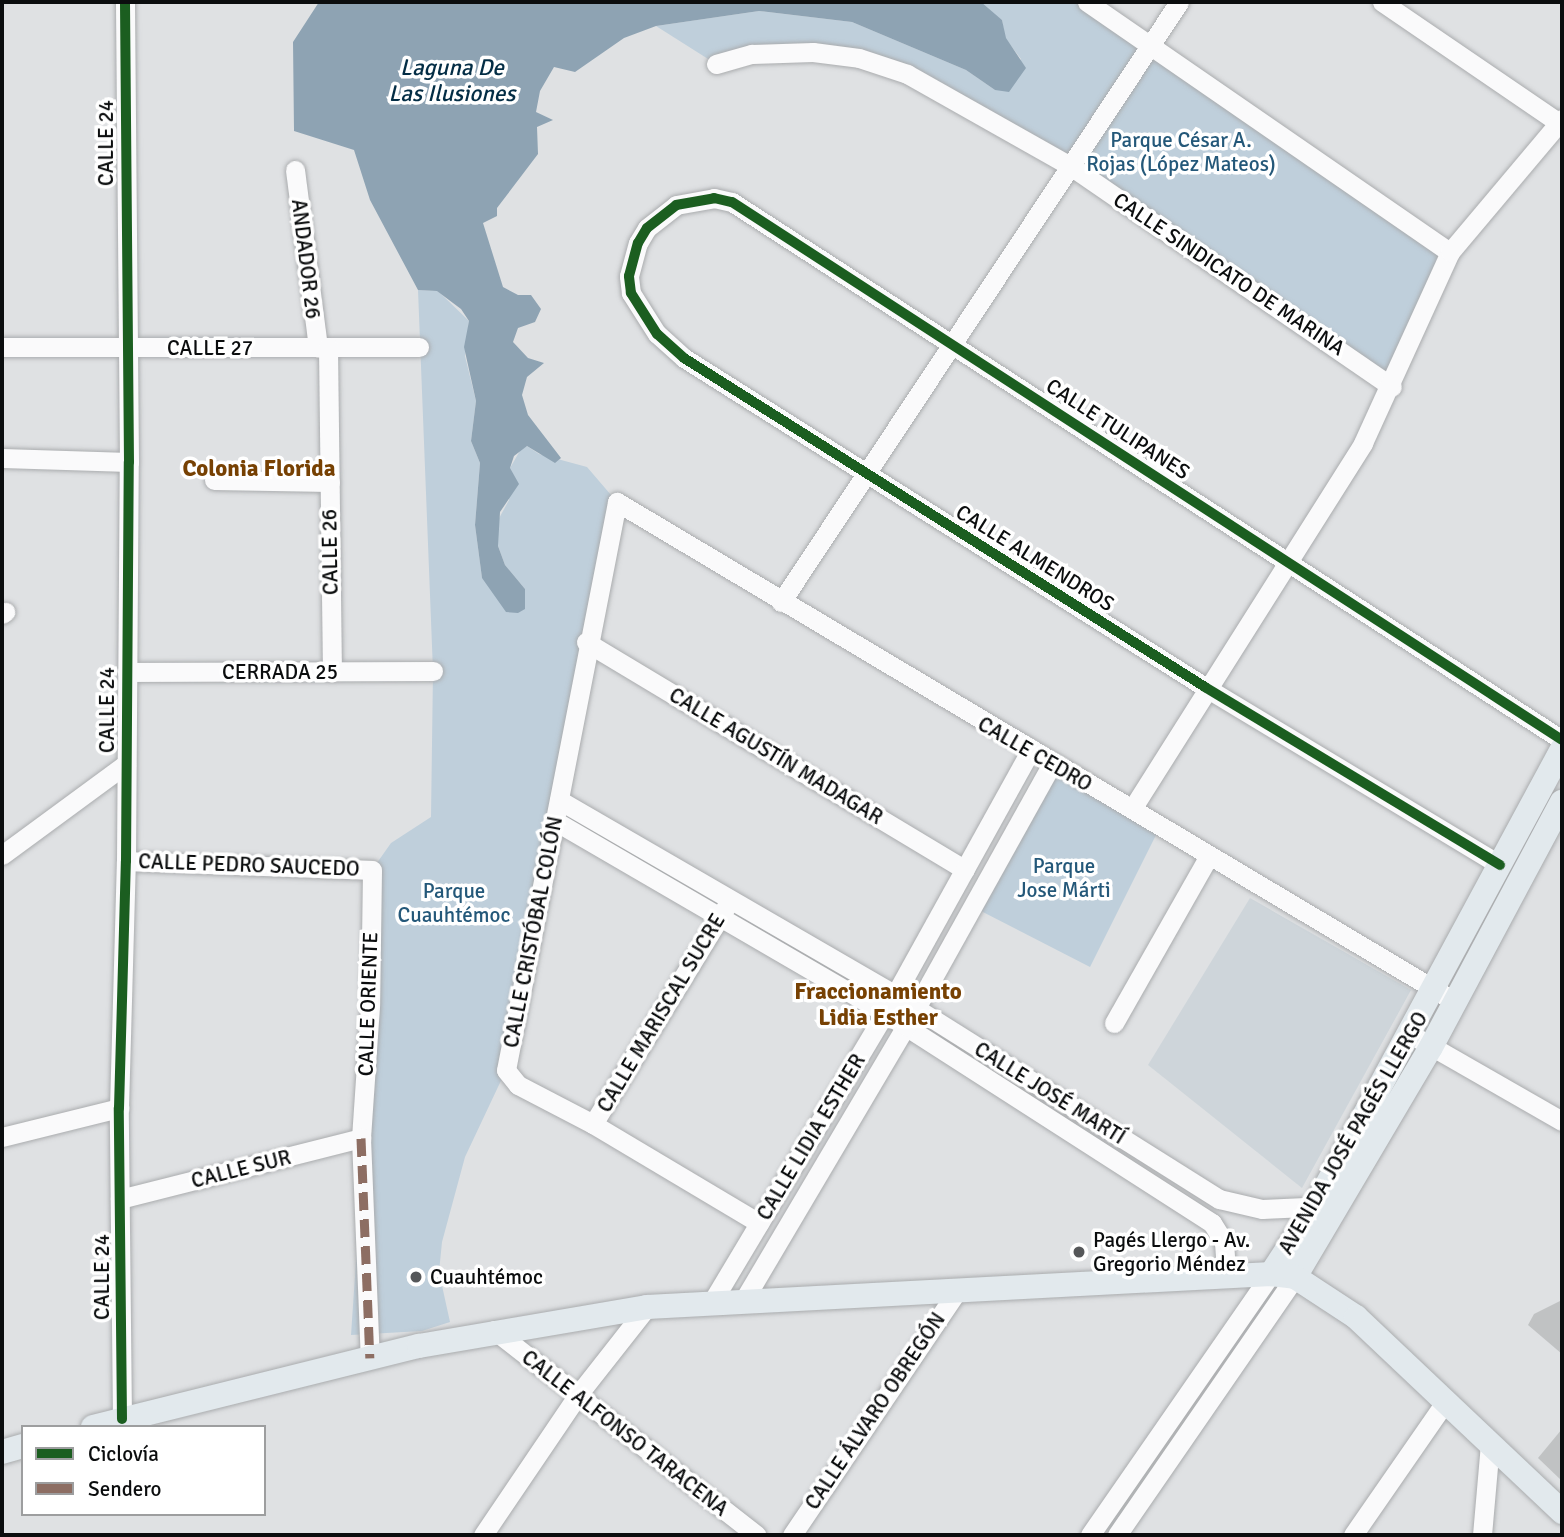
<!DOCTYPE html>
<html>
<head>
<meta charset="utf-8">
<style>
	body { margin:0 }
	#map { position:relative; width:1564px; height:1537px; overflow:hidden; background:#dfe1e3; font-family:Signika,sans-serif }
	div>[style] { position:absolute }
	[style*='--x'] { left:calc(var(--x)*1px); top:calc(var(--y)*1px); width:calc(var(--w)*1px); rotate:calc(var(--a)*1deg) }
	.built>* { inset:0; background:#ced5da }
	.green>* { inset:0; background:#bfcfdb }
	.water>* { inset:0; background:#8ea3b3 }
	.building>* { inset:0; background:#c0c2c3 }
	.roads { filter:drop-shadow(0 0 2px #aaacae) drop-shadow(0 0 2px #aaacae) }
	.minor>* { height:19px; margin:-9.5px; padding:0 9.5px; transform-origin:9.5px; border-radius:9.5px; background:#fafafb }
	.major>* { height:24px; margin:-12px; padding:0 12px; transform-origin:12px; border-radius:12px; background:#e2e9ed }
	.quiet>* { height:9px; margin-top:-4.5px; transform-origin:0; background:repeating-linear-gradient(90deg,#8d6e63 0 18px,transparent 0 27px) }
	.cycleway>* { height:10px; margin:-5px; padding:0 5px; transform-origin:5px; border-radius:5px; background:#1b5e20 }
	.dots>* { width:19px; height:19px; translate:-50% -50%; box-sizing:border-box; border:4px solid #fff; border-radius:50% }
	span { translate:-50% -50%; white-space:nowrap; text-align:center; line-height:1.15; -webkit-text-stroke:7px #fff; paint-order:stroke }
	.park-label { font-size:21px; color:#245879 }
	.street-label { font-size:21px; color:#0b0d0e }
	.poi-label { font-size:21px; color:#0b0d0e }
	.left { translate:0 -50%; text-align:left }
	.water-label { font-size:23px; color:#032d45; font-style:italic }
	.neighbourhood-label { font-size:23px; color:#774103; font-weight:700 }
	.frame { position:absolute; inset:0; border:4px solid #0b0d0e; pointer-events:none }
	.legend { position:absolute; left:21px; top:1425px; width:245px; height:91px; box-sizing:border-box; background:#fff; border:2px solid #9d9e9f; margin:0; padding:9px 12px; list-style:none; font-size:21px; color:#0b0d0e }
	.legend li { display:flex; align-items:center; gap:14px; height:35px }
	.legend b { width:35px; border:2px solid #9d9e9f }
</style>
</head>
<body>
<div id="map">
	<div class="built">
		<div style="clip-path:polygon(1250px 898px,1411px 990px,1302px 1188px,1148px 1065px)"></div>
	</div>
	<div class="green">
		<div style="clip-path:polygon(976px 2px,1087px 2px,1450px 252px,1392px 387px,1072px 167px,859px 58px,716px 64px,656px 26px,759px 11px,852px 22px,966px 70px,995px 90px,1021px 59px,1005px 38px,1002px 20px)"></div>
		<div style="clip-path:polygon(418px 290px,438px 291px,469px 321px,465px 356px,476px 401px,471px 441px,480px 463px,475px 525px,482px 578px,525px 589px,505px 565px,498px 546px,497px 522px,509px 500px,510px 468px,521px 449px,527px 446px,539px 454px,587px 467px,617px 502px,506px 1070px,465px 1157px,442px 1242px,439px 1272px,450px 1322px,422px 1331px,351px 1335px,367px 1099px,372px 870px,391px 843px,431px 817px,433px 671px)"></div>
		<div style="clip-path:polygon(1049px 772px,1157px 833px,1090px 967px,977px 909px)"></div>
	</div>
	<div class="water">
		<div style="clip-path:polygon(319px 2px,981px 2px,1002px 20px,1006px 38px,1026px 68px,1009px 92px,995px 90px,966px 70px,852px 22px,759px 11px,656px 26px,624px 38px,575px 72px,554px 67px,540px 91px,536px 112px,553px 120px,537px 127px,538px 154px,497px 208px,497px 216px,483px 223px,503px 287px,518px 295px,531px 295px,541px 309px,535px 322px,518px 328px,513px 342px,528px 358px,544px 363px,527px 377px,522px 395px,528px 415px,561px 458px,555px 463px,527px 446px,514px 456px,510px 468px,519px 484px,500px 512px,498px 546px,505px 565px,525px 589px,525px 609px,518px 613px,506px 612px,482px 578px,475px 525px,480px 463px,471px 441px,476px 401px,464px 347px,469px 321px,461px 309px,437px 291px,418px 290px,370px 200px,354px 150px,294px 131px,293px 42px)"></div>
	</div>
	<div class="building">
		<div style="clip-path:polygon(1562px 1300px,1562px 1354px,1528px 1325px,1534px 1314px)"></div>
		<div style="clip-path:polygon(1562px 1429px,1562px 1481px,1538px 1458px)"></div>
	</div>
	<div class="roads">
		<div class="minor">
			<div style="--x:1087;--y:2;--w:441;--a:34.6"></div>
			<div style="--x:1382;--y:2;--w:213;--a:34.3"></div>
			<div style="--x:716;--y:64;--w:37;--a:-16"></div>
			<div style="--x:752;--y:54;--w:61;--a:-1.9"></div>
			<div style="--x:813;--y:52;--w:46;--a:7.4"></div>
			<div style="--x:859;--y:58;--w:51;--a:18.4"></div>
			<div style="--x:907;--y:74;--w:189;--a:29.4"></div>
			<div style="--x:1072;--y:167;--w:388;--a:34.5"></div>
			<div style="--x:295;--y:170;--w:179;--a:82.6"></div>
			<div style="--x:2;--y:347;--w:417;--a:0"></div>
			<div style="--x:328;--y:347;--w:325;--a:89.3"></div>
			<div style="--x:2;--y:458;--w:127;--a:1.8"></div>
			<div style="--x:214;--y:480;--w:116;--a:1"></div>
			<div style="--x:781;--y:602;--w:720;--a:-56.44"></div>
			<div style="--x:2;--y:614;--w:4;--a:-34"></div>
			<div style="--x:586;--y:642;--w:442;--a:31"></div>
			<div style="--x:127;--y:672;--w:306;--a:-0.2"></div>
			<div style="--x:559;--y:800;--w:388;--a:30.1"></div>
			<div style="--x:895;--y:995;--w:383;--a:32.2"></div>
			<div style="--x:1219;--y:1199;--w:44;--a:13.1"></div>
			<div style="--x:1262;--y:1209;--w:65;--a:-2.6"></div>
			<div style="--x:1132;--y:809;--w:433;--a:-57.7"></div>
			<div style="--x:1363;--y:443;--w:210;--a:-65.5"></div>
			<div style="--x:1450;--y:252;--w:174;--a:-49.9"></div>
			<div style="--x:555;--y:821;--w:382;--a:30.2"></div>
			<div style="--x:885;--y:1013;--w:389;--a:32.7"></div>
			<div style="--x:1212;--y:1223;--w:22;--a:58"></div>
			<div style="--x:1224;--y:1242;--w:32;--a:86"></div>
			<div style="--x:2;--y:855;--w:154;--a:-36.3"></div>
			<div style="--x:126;--y:861;--w:246;--a:2.1"></div>
			<div style="--x:372;--y:870;--w:136;--a:90.8"></div>
			<div style="--x:370;--y:1006;--w:132;--a:93.9"></div>
			<div style="--x:361;--y:1138;--w:220;--a:87.7"></div>
			<div style="--x:1500;--y:865;--w:345;--a:-148.9"></div>
			<div style="--x:1205;--y:687;--w:616;--a:-147.73"></div>
			<div style="--x:684;--y:358;--w:36;--a:-138"></div>
			<div style="--x:657;--y:334;--w:49;--a:-122.4"></div>
			<div style="--x:631;--y:293;--w:17;--a:-97"></div>
			<div style="--x:629;--y:276;--w:34;--a:-75"></div>
			<div style="--x:638;--y:243;--w:17;--a:-59"></div>
			<div style="--x:647;--y:228;--w:37;--a:-38"></div>
			<div style="--x:676;--y:205;--w:39;--a:-10"></div>
			<div style="--x:714;--y:198;--w:18;--a:13"></div>
			<div style="--x:732;--y:202;--w:989;--a:32.95"></div>
			<div style="--x:1114;--y:1023;--w:192;--a:-60.4"></div>
			<div style="--x:1410;--y:1034;--w:175;--a:29.8"></div>
			<div style="--x:593;--y:1124;--w:255;--a:-58.5"></div>
			<div style="--x:2;--y:1137;--w:121;--a:-13.9"></div>
			<div style="--x:120;--y:1199;--w:249;--a:-14.2"></div>
			<div style="--x:759;--y:1223;--w:193;--a:-149.2"></div>
			<div style="--x:593;--y:1124;--w:85;--a:-152.5"></div>
			<div style="--x:518;--y:1085;--w:19;--a:-129"></div>
			<div style="--x:506;--y:1070;--w:579;--a:-78.94"></div>
			<div style="--x:617;--y:502;--w:963;--a:30.8"></div>
			<div style="--x:745;--y:1298;--w:316;--a:-59.4"></div>
			<div style="--x:906;--y:1026;--w:299;--a:-60.9"></div>
			<div style="--x:712;--y:1302;--w:337;--a:-59.1"></div>
			<div style="--x:885;--y:1013;--w:299;--a:-61"></div>
			<div style="--x:494;--y:1330;--w:333;--a:38"></div>
			<div style="--x:122;--y:1419;--w:311;--a:-90.6"></div>
			<div style="--x:119;--y:1108;--w:247;--a:-88.4"></div>
			<div style="--x:126;--y:861;--w:399;--a:-89.6"></div>
			<div style="--x:129;--y:462;--w:460;--a:-90.5"></div>
			<div style="--x:483;--y:1535;--w:168;--a:-55.9"></div>
			<div style="--x:577;--y:1396;--w:113;--a:-51.8"></div>
			<div style="--x:792;--y:1535;--w:298;--a:-55.9"></div>
			<div style="--x:1090;--y:1535;--w:318;--a:-55.3"></div>
			<div style="--x:1117;--y:1535;--w:313;--a:-55.4"></div>
			<div style="--x:1353;--y:1535;--w:162;--a:-55.3"></div>
			<div style="--x:1482;--y:1535;--w:91;--a:-85"></div>
		</div>
		<div class="major">
			<div style="--x:1271;--y:1274;--w:82;--a:-56.9"></div>
			<div style="--x:1316;--y:1205;--w:518;--a:-61.65"></div>
			<div style="--x:1295;--y:1277;--w:267;--a:-59.4"></div>
			<div style="--x:1431;--y:1047;--w:278;--a:-61.9"></div>
			<div style="--x:93;--y:1427;--w:336;--a:-14"></div>
			<div style="--x:419;--y:1346;--w:231;--a:-9.7"></div>
			<div style="--x:647;--y:1307;--w:625;--a:-3.03"></div>
			<div style="--x:1271;--y:1274;--w:24;--a:7"></div>
			<div style="--x:1295;--y:1277;--w:73;--a:33.3"></div>
			<div style="--x:1356;--y:1317;--w:284;--a:43.4"></div>
			<div style="--x:2;--y:1452;--w:22;--a:-16"></div>
		</div>
	</div>
	<div class="quiet">
		<div style="--x:361;--y:1138;--w:220;--a:87.7"></div>
	</div>
	<div class="cycleway">
		<div style="--x:1500;--y:865;--w:345;--a:-148.9"></div>
		<div style="--x:1205;--y:687;--w:616;--a:-147.73"></div>
		<div style="--x:684;--y:358;--w:36;--a:-138"></div>
		<div style="--x:657;--y:334;--w:49;--a:-122.4"></div>
		<div style="--x:631;--y:293;--w:17;--a:-97"></div>
		<div style="--x:629;--y:276;--w:34;--a:-75"></div>
		<div style="--x:638;--y:243;--w:17;--a:-59"></div>
		<div style="--x:647;--y:228;--w:37;--a:-38"></div>
		<div style="--x:676;--y:205;--w:39;--a:-10"></div>
		<div style="--x:714;--y:198;--w:18;--a:13"></div>
		<div style="--x:732;--y:202;--w:989;--a:32.95"></div>
		<div style="--x:122;--y:1419;--w:311;--a:-90.6"></div>
		<div style="--x:119;--y:1108;--w:247;--a:-88.4"></div>
		<div style="--x:126;--y:861;--w:399;--a:-89.6"></div>
		<div style="--x:129;--y:462;--w:460;--a:-90.5"></div>
	</div>
	<div class="dots">
		<div style="left:1079px;top:1252px;background:#555759"></div>
		<div style="left:416px;top:1277px;background:#555759"></div>
	</div>
	<div class="park-label">
		<span style="left:1181px;top:152px">Parque César A.<br>Rojas (López Mateos)</span>
		<span style="left:1064px;top:878px">Parque<br>Jose Márti</span>
		<span style="left:454px;top:903px">Parque<br>Cuauhtémoc</span>
	</div>
	<div class="street-label">
		<span style="left:106px;top:143px;rotate:-90deg">CALLE 24</span>
		<span style="left:306px;top:259px;rotate:83deg">ANDADOR 26</span>
		<span style="left:1229px;top:274px;rotate:34deg">CALLE SINDICATO DE MARINA</span>
		<span style="left:210px;top:348px">CALLE 27</span>
		<span style="left:1118px;top:429px;rotate:33deg">CALLE TULIPANES</span>
		<span style="left:330px;top:552px;rotate:-91deg">CALLE 26</span>
		<span style="left:1035px;top:558px;rotate:32deg">CALLE ALMENDROS</span>
		<span style="left:280px;top:672px">CERRADA 25</span>
		<span style="left:107px;top:710px;rotate:-90deg">CALLE 24</span>
		<span style="left:1035px;top:754px;rotate:30deg">CALLE CEDRO</span>
		<span style="left:776px;top:756px;rotate:31deg">CALLE AGUSTÍN MADAGAR</span>
		<span style="left:249px;top:865px;rotate:2deg">CALLE PEDRO SAUCEDO</span>
		<span style="left:533px;top:932px;rotate:-79deg">CALLE CRISTÓBAL COLÓN</span>
		<span style="left:368px;top:1004px;rotate:-88deg">CALLE ORIENTE</span>
		<span style="left:661px;top:1013px;rotate:-59deg">CALLE MARISCAL SUCRE</span>
		<span style="left:1050px;top:1093px;rotate:32deg">CALLE JOSÉ MARTÍ</span>
		<span style="left:1353px;top:1133px;rotate:-60deg">AVENIDA JOSÉ PAGÉS LLERGO</span>
		<span style="left:811px;top:1137px;rotate:-59deg">CALLE LIDIA ESTHER</span>
		<span style="left:241px;top:1169px;rotate:-14deg">CALLE SUR</span>
		<span style="left:102px;top:1277px;rotate:-90deg">CALLE 24</span>
		<span style="left:875px;top:1411px;rotate:-56deg">CALLE ÁLVARO OBREGÓN</span>
		<span style="left:625px;top:1433px;rotate:38deg">CALLE ALFONSO TARACENA</span>
	</div>
	<div class="poi-label">
		<span class="left" style="left:1093px;top:1252px">Pagés Llergo - Av.<br>Gregorio Méndez</span>
		<span class="left" style="left:430px;top:1277px">Cuauhtémoc</span>
	</div>
	<div class="water-label">
		<span style="left:452px;top:81px">Laguna De<br>Las Ilusiones</span>
	</div>
	<div class="neighbourhood-label">
		<span style="left:259px;top:469px">Colonia Florida</span>
		<span style="left:878px;top:1005px">Fraccionamiento<br>Lidia Esther</span>
	</div>
	<div class="frame"></div>
	<ul class="legend">
	<li><b style="height:9px;background:#1b5e20"></b>Ciclovía</li>
	<li><b style="height:9px;background:#8d6e63"></b>Sendero</li>
	</ul>
</div>
</body>
</html>
